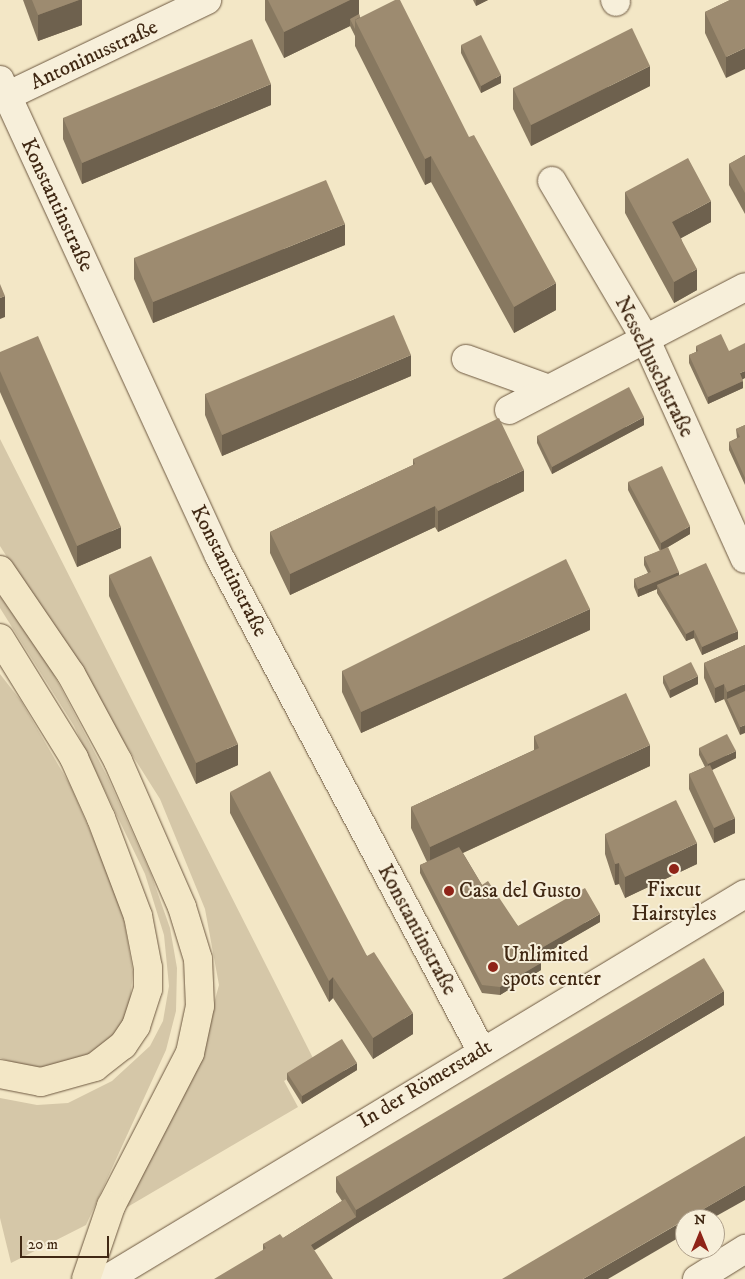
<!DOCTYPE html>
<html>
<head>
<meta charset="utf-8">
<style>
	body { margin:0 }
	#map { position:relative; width:745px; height:1279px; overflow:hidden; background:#f3e7c6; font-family:"IM FELL DW Pica",serif }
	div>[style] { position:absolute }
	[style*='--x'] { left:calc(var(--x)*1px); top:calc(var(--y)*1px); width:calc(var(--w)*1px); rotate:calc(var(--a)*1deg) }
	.green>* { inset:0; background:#d5c7a8 }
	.roads { filter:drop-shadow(0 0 1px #6d5840) drop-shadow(0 0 1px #6d5840) }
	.minor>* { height:28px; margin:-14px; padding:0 14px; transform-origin:14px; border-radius:14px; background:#f7efda }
	.highway>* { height:28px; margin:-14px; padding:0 14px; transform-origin:14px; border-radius:14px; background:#f3e7c6 }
	.wall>* { inset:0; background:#877860 }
	.shaded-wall>* { inset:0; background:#6e614e }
	.building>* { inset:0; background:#9d8b70 }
	.dots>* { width:14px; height:14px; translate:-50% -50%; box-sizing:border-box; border:2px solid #f7efda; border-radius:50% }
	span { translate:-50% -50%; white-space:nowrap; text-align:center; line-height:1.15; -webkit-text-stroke:4px #f7efda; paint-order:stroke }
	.street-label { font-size:21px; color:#402813 }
	.poi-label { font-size:21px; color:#402813 }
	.left { translate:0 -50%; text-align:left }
	.north { position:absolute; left:675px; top:1209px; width:50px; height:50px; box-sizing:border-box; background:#f7efda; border:1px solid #ae9f8a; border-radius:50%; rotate:0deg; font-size:14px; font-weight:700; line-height:20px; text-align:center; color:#402813 }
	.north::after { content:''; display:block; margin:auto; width:18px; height:22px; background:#8f2418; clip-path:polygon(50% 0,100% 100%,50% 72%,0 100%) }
	.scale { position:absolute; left:20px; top:1236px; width:89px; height:22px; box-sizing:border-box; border:2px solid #402813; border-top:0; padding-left:6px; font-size:15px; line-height:18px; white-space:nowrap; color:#402813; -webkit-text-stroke:4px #f7efda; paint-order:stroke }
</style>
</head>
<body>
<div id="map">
	<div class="green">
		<div style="clip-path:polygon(0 439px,315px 1062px,284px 1081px,298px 1107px,124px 1209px,198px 1062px,219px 985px,205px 909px,160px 799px,0 546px)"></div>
		<div style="clip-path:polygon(0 596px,52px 671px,107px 776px,151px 874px,170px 928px,177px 968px,176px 1011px,166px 1050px,86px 1225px,11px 1263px,0 1218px,0 1098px,37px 1105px,68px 1103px,112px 1081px,150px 1046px,163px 1021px,169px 986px,164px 935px,145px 874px,74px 726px,0 608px)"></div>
		<div style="clip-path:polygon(0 674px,21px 701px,70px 785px,108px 872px,123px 915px,133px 972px,129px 1013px,113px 1038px,93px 1056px,61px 1068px,30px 1068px,0 1058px)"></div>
	</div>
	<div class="roads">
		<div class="minor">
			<div style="--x:615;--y:0;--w:2;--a:63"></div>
			<div style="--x:0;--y:80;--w:524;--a:65.29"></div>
			<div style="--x:219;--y:556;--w:559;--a:62.06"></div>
			<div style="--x:7;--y:96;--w:222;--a:-25.6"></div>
			<div style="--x:552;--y:181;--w:185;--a:59.4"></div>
			<div style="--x:646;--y:340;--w:240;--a:65.7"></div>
			<div style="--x:466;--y:359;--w:88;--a:19.9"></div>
			<div style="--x:509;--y:410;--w:266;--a:-27.5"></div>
			<div style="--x:107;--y:1279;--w:745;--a:-31.11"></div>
			<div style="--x:697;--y:1279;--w:57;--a:-32"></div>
		</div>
		<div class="highway">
			<div style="--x:0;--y:570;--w:126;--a:55.7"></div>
			<div style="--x:71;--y:674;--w:99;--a:61.6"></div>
			<div style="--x:118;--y:761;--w:159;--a:66.3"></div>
			<div style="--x:182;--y:907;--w:54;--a:72.9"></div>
			<div style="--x:198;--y:959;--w:47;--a:87.6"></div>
			<div style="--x:200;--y:1006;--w:48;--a:102"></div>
			<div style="--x:190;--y:1053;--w:172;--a:117.3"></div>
			<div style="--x:111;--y:1206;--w:77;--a:108.9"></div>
			<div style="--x:0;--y:638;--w:141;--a:58.3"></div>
			<div style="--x:74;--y:758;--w:66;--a:65.8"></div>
			<div style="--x:101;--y:818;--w:105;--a:69.3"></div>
			<div style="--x:138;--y:916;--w:53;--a:79.1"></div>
			<div style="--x:148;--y:968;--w:21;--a:90"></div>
			<div style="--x:148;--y:989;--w:39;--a:108"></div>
			<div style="--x:136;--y:1026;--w:23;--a:124"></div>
			<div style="--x:123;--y:1045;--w:36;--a:142"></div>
			<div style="--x:95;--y:1067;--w:56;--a:164.5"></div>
			<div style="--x:41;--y:1082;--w:42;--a:-169"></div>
		</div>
	</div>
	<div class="wall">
		<div style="clip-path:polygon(23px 0,82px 0,82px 25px,38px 41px)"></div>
		<div style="clip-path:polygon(265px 0,359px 0,359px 14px,360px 17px,556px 310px,514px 333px,431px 182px,425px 185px,355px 46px,355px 36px,350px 26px,284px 58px,265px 20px)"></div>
		<div style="clip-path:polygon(473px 0,488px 0,476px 6px)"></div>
		<div style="clip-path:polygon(730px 0,726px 78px,705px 33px,705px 12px)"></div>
		<div style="clip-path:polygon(461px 45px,501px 83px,481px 93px,461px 53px)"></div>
		<div style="clip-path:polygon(650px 86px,531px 146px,513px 109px,513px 88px)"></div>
		<div style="clip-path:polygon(271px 105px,82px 184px,63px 139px,63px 118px)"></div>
		<div style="clip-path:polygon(745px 155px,745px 214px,729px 185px,729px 164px)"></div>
		<div style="clip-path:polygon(625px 192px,711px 222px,681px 238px,697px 290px,674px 303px,625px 213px)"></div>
		<div style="clip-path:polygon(345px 245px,153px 323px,134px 279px,134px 258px)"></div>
		<div style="clip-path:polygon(696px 346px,742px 380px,743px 388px,708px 404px,689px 363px,689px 355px,696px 352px)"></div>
		<div style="clip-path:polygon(0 352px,121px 548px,77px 567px,0 392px)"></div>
		<div style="clip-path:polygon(411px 376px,222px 456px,205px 415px,205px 394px)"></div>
		<div style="clip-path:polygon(644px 425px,552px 474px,537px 443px,537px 436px)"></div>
		<div style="clip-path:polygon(745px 425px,745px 485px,729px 450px,729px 442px,737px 438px,736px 429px)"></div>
		<div style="clip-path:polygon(413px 459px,524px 491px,438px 532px,435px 527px,290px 595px,270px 553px,270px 532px,413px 465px)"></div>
		<div style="clip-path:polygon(628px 482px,690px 534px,663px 550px,679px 575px,738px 639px,702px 655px,694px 638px,686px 641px,657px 593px,657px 589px,638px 597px,634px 587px,634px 579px,648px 573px,644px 565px,644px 557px,660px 551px,628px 490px)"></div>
		<div style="clip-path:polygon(109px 575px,238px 765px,196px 784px,109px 596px)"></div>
		<div style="clip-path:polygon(590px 630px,361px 733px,342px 692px,342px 671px)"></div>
		<div style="clip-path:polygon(745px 645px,740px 735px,724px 699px,715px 703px,704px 678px,704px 663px)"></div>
		<div style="clip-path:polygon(663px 676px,698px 684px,670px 698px,663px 683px)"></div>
		<div style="clip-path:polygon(534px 736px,650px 766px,463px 853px,482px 885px,518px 926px,600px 922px,537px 958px,541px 970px,500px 995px,482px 993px,420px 873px,420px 865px,427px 862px,411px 828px,411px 807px,534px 750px)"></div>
		<div style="clip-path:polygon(699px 748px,736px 758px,712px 770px,735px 833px,714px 843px,689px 789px,689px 774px,705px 767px,699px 755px)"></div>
		<div style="clip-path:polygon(230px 792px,367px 956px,413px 1034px,373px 1059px,333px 998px,329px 1002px,230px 813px)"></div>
		<div style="clip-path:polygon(605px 834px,697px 864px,625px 898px,619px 884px,615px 885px,605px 854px)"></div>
		<div style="clip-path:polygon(724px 1005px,356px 1224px,315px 1250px,263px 1250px,263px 1244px,283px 1238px,342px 1201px,336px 1192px,336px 1177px)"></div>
		<div style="clip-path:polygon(357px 1070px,302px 1104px,287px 1080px,287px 1073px)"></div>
	</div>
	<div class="shaded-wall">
		<div style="clip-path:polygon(79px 0,82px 0,82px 25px,38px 41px,38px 15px)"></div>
		<div style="clip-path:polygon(350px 0,359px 0,359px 22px,350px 19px,350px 26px,284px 58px,284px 32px)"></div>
		<div style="clip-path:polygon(476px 0,488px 0,476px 6px)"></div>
		<div style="clip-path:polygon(745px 48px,745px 69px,726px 78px,726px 57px)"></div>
		<div style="clip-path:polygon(650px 66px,650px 86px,531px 146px,531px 125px)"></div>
		<div style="clip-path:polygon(501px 75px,501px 83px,481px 93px,481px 86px)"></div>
		<div style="clip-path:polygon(271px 84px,271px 105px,82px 184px,82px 163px)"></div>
		<div style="clip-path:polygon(431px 156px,431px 182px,425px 185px,425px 159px)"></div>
		<div style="clip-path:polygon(711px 201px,711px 222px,672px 243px,672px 222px)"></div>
		<div style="clip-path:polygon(345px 224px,345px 245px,153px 323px,153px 302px)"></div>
		<div style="clip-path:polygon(697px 269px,697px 290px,674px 303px,674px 282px)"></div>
		<div style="clip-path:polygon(556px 283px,556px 310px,514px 333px,514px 307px)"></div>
		<div style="clip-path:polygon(5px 296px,5px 317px,0 319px,0 298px)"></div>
		<div style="clip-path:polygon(411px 355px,411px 376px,222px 456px,222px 435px)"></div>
		<div style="clip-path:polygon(745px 371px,745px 378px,740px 381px,740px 373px)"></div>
		<div style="clip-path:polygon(743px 381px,743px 388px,708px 404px,708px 397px)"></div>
		<div style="clip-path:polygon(644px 417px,644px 425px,552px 474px,552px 467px)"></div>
		<div style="clip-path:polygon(524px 470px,524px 491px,438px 532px,438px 511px)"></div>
		<div style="clip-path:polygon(435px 506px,435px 527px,290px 595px,290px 574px)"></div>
		<div style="clip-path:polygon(690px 526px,690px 534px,661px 551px,661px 543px)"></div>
		<div style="clip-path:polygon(121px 527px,121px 548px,77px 567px,77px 546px)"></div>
		<div style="clip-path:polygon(679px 572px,679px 580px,657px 585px,657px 589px,638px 597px,638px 589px)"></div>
		<div style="clip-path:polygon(590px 609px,590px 630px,361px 733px,361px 712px)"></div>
		<div style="clip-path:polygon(694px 630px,694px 638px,686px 641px,686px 634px)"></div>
		<div style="clip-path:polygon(738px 631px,738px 639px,702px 655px,702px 647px)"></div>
		<div style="clip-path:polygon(698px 676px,698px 684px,670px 698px,670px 690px)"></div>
		<div style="clip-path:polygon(724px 684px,724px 699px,715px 703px,715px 688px)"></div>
		<div style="clip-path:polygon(745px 684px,745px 699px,727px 699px,727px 692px)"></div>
		<div style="clip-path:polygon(745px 725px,745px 733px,740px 735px,740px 727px)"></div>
		<div style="clip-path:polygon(238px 744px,238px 765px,196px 784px,196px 763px)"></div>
		<div style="clip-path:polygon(650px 745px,650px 766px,430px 868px,430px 847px)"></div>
		<div style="clip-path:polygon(736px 751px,736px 758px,708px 772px,708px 764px)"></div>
		<div style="clip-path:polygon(735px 818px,735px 833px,714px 843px,714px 828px)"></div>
		<div style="clip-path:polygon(697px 843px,697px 864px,625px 898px,625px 877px)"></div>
		<div style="clip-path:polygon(619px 863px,619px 884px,615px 885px,615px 864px)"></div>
		<div style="clip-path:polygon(600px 914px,600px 922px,533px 961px,533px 953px)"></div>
		<div style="clip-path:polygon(541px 963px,541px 970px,500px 995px,500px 987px)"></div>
		<div style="clip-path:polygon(333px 977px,333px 998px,329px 1002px,329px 981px)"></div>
		<div style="clip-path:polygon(724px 991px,724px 1005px,356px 1224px,311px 1252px,311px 1245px,356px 1217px,356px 1210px)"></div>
		<div style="clip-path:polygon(413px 1013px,413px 1034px,373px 1059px,373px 1038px)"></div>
		<div style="clip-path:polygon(357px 1063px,357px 1070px,302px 1104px,302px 1096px)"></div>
		<div style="clip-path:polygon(745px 1185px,745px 1200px,711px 1219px,686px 1219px)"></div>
		<div style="clip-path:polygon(685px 1220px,685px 1234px,608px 1279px,583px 1279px)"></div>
	</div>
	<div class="building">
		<div style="clip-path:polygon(32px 0,79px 0,38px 15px)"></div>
		<div style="clip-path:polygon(268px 0,350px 0,284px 32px)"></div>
		<div style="clip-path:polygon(395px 0,400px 0,469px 137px,474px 135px,556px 283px,514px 307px,431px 156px,425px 159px,355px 20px)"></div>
		<div style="clip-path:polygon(730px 0,745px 0,745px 48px,726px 57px,705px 12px)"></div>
		<div style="clip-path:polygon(359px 14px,360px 17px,355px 20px,355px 29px,350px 19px)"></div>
		<div style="clip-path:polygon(632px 28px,650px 66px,531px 125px,513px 88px)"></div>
		<div style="clip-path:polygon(481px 35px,501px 75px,481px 86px,461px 45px)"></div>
		<div style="clip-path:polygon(252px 39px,271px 84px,82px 163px,63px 118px)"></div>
		<div style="clip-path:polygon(745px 155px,745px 193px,729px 164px)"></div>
		<div style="clip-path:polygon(688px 158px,711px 201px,672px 222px,697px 269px,674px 282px,625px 192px)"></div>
		<div style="clip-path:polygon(326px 180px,345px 224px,153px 302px,134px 258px)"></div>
		<div style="clip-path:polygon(0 284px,5px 296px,0 298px)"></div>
		<div style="clip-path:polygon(394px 315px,411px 355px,222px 435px,205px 394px)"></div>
		<div style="clip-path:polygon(721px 334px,729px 351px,745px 343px,745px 371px,740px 373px,743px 381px,708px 397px,689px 355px,698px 351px,696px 346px)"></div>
		<div style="clip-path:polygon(38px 336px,121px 527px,77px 546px,0 371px,0 352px)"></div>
		<div style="clip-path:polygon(629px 387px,644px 417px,552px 467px,537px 436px)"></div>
		<div style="clip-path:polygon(499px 418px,524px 470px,438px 511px,435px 506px,290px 574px,270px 532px,415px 464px,413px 459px)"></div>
		<div style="clip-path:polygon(745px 425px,745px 478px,729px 442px,740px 437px,736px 429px)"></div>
		<div style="clip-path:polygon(662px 466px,690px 526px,661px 543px,628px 482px)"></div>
		<div style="clip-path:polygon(668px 547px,679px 572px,638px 589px,634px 579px,651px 572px,644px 557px)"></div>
		<div style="clip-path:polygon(151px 556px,238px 744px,196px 763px,109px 575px)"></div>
		<div style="clip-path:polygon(566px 559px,590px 609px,361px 712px,342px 671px)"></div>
		<div style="clip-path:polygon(706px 563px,738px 631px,702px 647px,694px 630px,686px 634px,657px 585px)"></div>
		<div style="clip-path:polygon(745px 645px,745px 684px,727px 692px,724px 684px,715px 688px,704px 663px)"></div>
		<div style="clip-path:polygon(691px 662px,698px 676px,670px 690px,663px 676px)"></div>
		<div style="clip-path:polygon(745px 691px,745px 725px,740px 727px,727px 699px)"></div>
		<div style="clip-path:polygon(626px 693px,650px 745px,430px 847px,411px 807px,539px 748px,534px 736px)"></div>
		<div style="clip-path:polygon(727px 734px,736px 751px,708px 764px,699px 748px)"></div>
		<div style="clip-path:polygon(710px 765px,735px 818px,714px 828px,689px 774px)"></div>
		<div style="clip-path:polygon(270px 771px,367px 956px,374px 952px,413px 1013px,373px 1038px,333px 977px,329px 981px,230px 792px)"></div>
		<div style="clip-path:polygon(676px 800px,697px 843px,625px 877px,619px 863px,615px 864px,605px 834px)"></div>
		<div style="clip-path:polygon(459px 847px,482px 885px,488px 881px,518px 926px,585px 888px,600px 914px,533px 953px,541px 963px,500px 987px,482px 985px,420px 865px)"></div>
		<div style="clip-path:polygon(704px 958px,724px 991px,356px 1210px,336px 1177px)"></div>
		<div style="clip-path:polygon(342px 1039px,357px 1063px,302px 1096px,287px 1073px)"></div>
		<div style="clip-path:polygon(745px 1136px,745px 1185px,583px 1279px,502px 1279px)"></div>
		<div style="clip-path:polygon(345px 1199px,356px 1217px,311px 1245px,333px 1279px,214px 1279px,266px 1248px,263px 1244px,280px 1234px,283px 1238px)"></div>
	</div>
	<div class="dots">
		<div style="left:674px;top:869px;background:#8f2418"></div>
		<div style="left:449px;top:891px;background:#8f2418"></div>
		<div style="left:493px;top:967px;background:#8f2418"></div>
	</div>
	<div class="street-label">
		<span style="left:94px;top:55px;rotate:-25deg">Antoninusstraße</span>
		<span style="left:57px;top:205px;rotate:65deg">Konstantinstraße</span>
		<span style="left:654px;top:367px;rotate:64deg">Nesselbuschstraße</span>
		<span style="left:229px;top:571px;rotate:63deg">Konstantinstraße</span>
		<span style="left:417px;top:930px;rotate:62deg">Konstantinstraße</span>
		<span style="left:425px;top:1084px;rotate:-31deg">In der Römerstadt</span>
	</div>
	<div class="poi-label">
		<span style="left:674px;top:902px">Fixcut<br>Hairstyles</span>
		<span class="left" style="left:459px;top:891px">Casa del Gusto</span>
		<span class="left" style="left:503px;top:967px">Unlimited<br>spots center</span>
	</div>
	<div class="north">N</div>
	<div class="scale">20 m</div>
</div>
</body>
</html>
